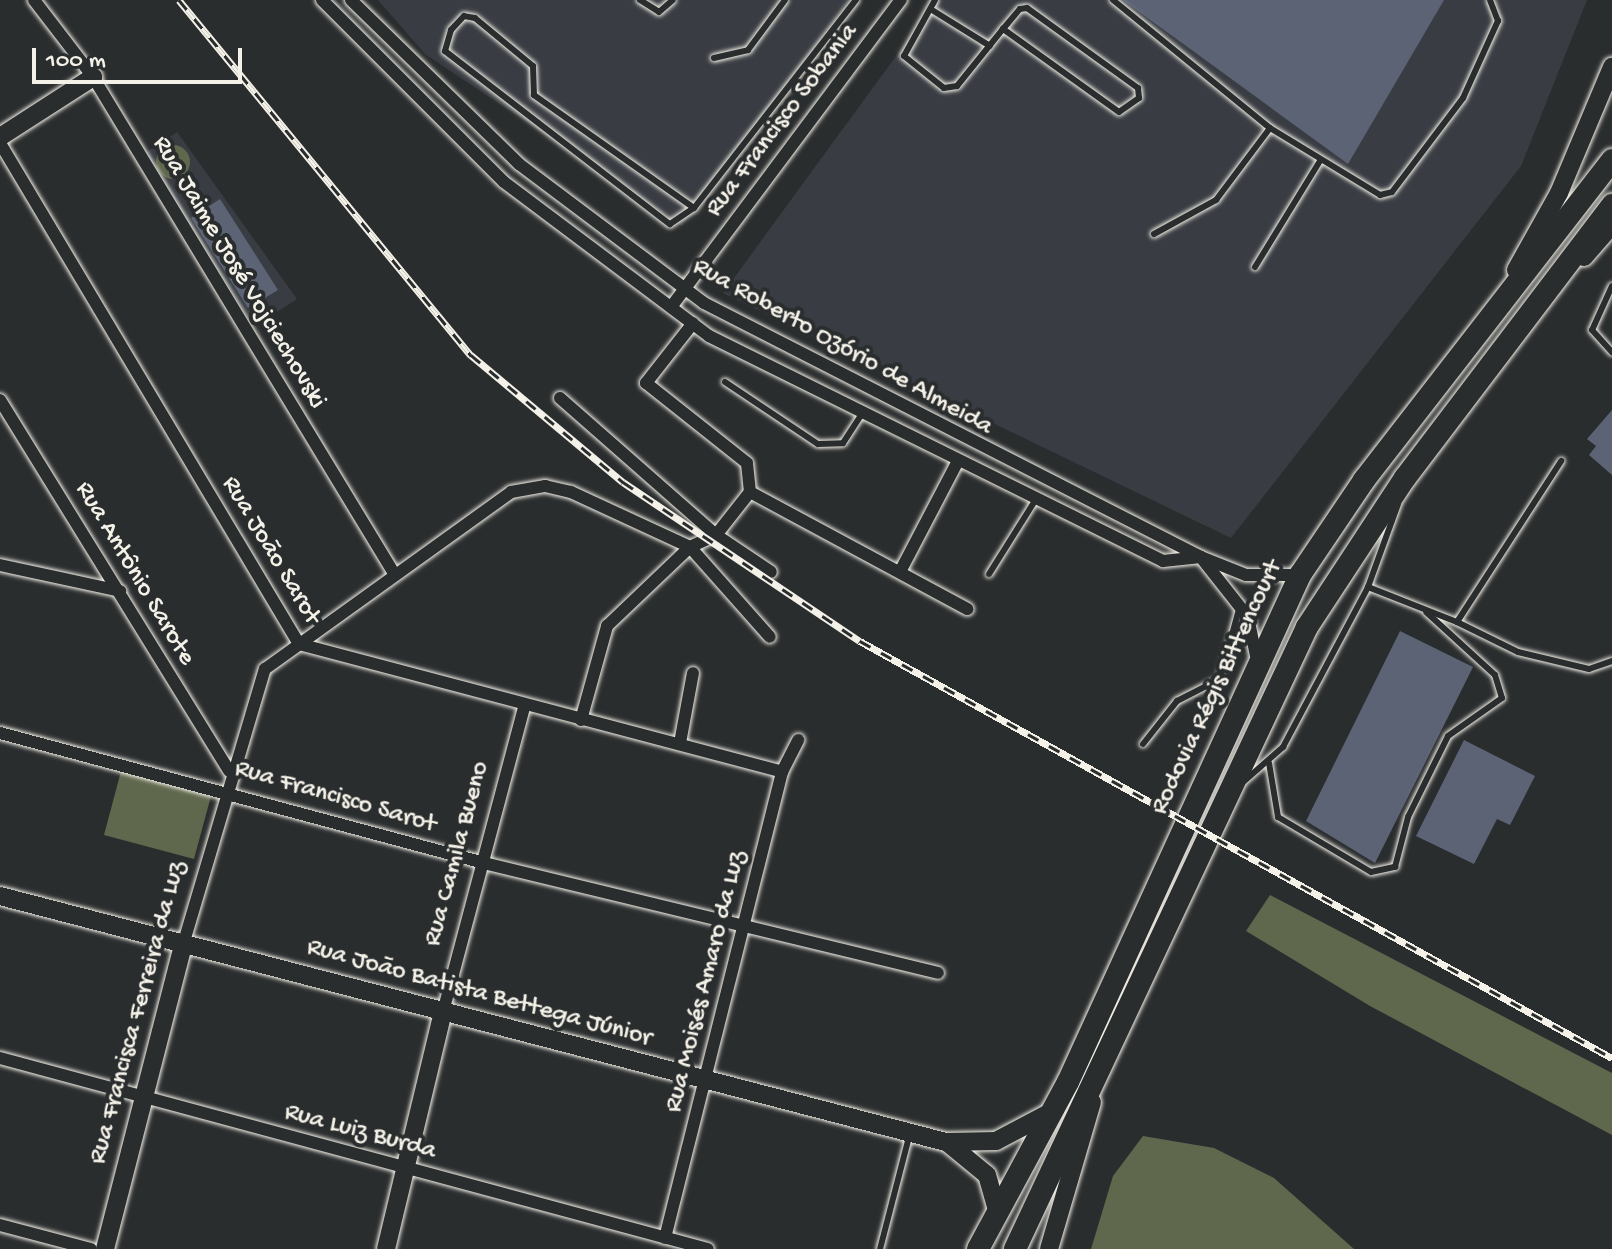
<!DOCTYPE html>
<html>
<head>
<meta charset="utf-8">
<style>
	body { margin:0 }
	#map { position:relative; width:1612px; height:1249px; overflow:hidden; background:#2a2d2e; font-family:"Gochi Hand",sans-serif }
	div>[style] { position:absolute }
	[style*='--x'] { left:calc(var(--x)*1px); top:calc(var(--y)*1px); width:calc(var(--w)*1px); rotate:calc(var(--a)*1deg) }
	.built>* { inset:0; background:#393d43 }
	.green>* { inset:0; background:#5f674d }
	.round { border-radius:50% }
	.building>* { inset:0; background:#5c6375 }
	.roads { filter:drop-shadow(0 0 2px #f4f1e8) drop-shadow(0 0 2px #f4f1e8) }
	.lane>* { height:6px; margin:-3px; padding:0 3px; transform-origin:3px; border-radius:3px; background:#2a2d2e }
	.street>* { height:12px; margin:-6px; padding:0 6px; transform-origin:6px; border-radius:6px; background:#2a2d2e }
	.secondary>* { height:18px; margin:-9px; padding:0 9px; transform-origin:9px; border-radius:9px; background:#2a2d2e }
	.highway>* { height:22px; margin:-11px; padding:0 11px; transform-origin:11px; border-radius:11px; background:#2a2d2e }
	.rail>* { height:7px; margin-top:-3.5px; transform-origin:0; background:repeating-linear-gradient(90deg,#2a2d2e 0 12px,#f4f1e8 0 24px); box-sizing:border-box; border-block:2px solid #f4f1e8 }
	span { translate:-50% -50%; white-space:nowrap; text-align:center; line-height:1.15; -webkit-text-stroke:8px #2a2d2e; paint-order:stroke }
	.street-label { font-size:26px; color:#f4f1e8 }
	.scale { position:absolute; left:32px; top:48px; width:210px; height:36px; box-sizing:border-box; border:4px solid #f4f1e8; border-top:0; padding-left:10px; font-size:24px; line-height:28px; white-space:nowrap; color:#f4f1e8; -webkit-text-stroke:6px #2a2d2e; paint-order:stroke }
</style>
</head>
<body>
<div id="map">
	<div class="built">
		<div style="clip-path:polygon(378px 0,849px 0,682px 226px,425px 54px)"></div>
		<div style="clip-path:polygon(937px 0,1587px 0,1521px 166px,1231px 538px,723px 293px)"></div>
		<div style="clip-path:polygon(177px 132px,297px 299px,254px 327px,145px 153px)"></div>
	</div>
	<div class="green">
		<div class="round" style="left:156px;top:145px;width:34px;height:34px"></div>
		<div style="clip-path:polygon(121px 771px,211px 796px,194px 859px,104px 835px)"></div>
		<div style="clip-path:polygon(1270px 895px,1612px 1073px,1612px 1135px,1370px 1006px,1246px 931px)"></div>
		<div style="clip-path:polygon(1143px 1136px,1214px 1148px,1274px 1178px,1354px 1249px,1091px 1249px,1113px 1176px)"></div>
	</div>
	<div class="building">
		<div style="clip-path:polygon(1123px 0,1444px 0,1348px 164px)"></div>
		<div style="clip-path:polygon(220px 199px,278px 290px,248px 308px,191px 218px)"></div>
		<div style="clip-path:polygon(1612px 410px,1612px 475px,1589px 455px,1596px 446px,1587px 439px)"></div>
		<div style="clip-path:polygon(1400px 631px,1473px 667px,1375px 863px,1306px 821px)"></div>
		<div style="clip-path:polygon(1464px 740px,1535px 776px,1510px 825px,1497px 819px,1474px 864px,1416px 836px)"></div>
	</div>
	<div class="roads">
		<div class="lane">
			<div style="--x:640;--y:0;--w:22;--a:32"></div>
			<div style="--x:659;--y:12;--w:18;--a:-41"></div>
			<div style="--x:935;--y:0;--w:64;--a:119"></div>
			<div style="--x:904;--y:56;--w:51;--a:38.7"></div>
			<div style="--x:944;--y:88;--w:13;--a:-9"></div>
			<div style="--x:957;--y:86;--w:73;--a:-51.1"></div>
			<div style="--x:1003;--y:29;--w:26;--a:-50"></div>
			<div style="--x:1020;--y:9;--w:7;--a:-8"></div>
			<div style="--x:1027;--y:8;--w:137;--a:35.8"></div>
			<div style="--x:1138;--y:88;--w:10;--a:84"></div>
			<div style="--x:1139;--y:98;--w:24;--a:145"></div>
			<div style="--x:1119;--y:112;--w:143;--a:-144.4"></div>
			<div style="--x:1113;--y:0;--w:203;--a:39.2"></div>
			<div style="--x:1270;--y:128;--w:129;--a:31.3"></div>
			<div style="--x:1380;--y:195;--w:12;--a:-14"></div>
			<div style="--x:1392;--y:192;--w:118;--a:-52.9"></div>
			<div style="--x:1463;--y:98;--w:85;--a:-65.6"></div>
			<div style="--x:1498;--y:21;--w:22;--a:-111"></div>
			<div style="--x:932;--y:10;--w:68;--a:31.8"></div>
			<div style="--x:714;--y:58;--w:35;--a:-13"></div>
			<div style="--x:748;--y:50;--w:62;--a:-53.5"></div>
			<div style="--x:694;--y:208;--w:196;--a:-144.8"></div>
			<div style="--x:534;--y:95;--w:29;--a:-92"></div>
			<div style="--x:533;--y:66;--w:75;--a:-140.4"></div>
			<div style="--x:475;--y:18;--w:11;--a:-170"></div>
			<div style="--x:464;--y:16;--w:19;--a:133"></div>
			<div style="--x:451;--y:30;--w:22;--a:106"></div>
			<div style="--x:445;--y:51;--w:284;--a:37.6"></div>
			<div style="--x:670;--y:224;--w:29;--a:-34"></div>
			<div style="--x:694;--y:208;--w:264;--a:-52.1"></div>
			<div style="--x:1154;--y:234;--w:71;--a:-28.7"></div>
			<div style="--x:1216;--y:200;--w:90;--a:-53.1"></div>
			<div style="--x:1255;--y:267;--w:124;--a:-58.5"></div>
			<div style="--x:1612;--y:286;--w:48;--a:114.4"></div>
			<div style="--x:1592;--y:330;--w:30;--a:48"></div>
			<div style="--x:725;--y:382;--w:112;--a:33.7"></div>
			<div style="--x:818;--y:444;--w:25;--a:-2"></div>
			<div style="--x:843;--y:443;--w:35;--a:-57"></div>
			<div style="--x:989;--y:574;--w:89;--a:-57.9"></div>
			<div style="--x:1368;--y:587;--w:96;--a:21.5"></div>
			<div style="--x:1457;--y:622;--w:192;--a:-57.1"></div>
			<div style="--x:1457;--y:622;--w:68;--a:26.2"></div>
			<div style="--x:1518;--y:652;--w:73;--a:13.5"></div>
			<div style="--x:1589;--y:669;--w:24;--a:-19"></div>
			<div style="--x:1143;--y:744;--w:55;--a:-51.7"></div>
			<div style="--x:1177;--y:701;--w:48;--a:-27.1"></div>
			<div style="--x:1220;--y:679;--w:73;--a:-74.8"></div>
			<div style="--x:1269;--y:763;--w:55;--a:80.5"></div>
			<div style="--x:1278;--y:817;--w:108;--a:30.6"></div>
			<div style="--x:1371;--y:872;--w:25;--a:-12"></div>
			<div style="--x:1395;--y:867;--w:52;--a:-75.4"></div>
			<div style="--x:1408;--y:817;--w:90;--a:-63.7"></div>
			<div style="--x:1448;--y:736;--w:66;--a:-35.1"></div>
			<div style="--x:1502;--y:698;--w:24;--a:-107"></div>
			<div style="--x:1495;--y:675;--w:93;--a:-137.6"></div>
			<div style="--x:1242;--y:783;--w:55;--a:-41.3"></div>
			<div style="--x:1283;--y:747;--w:181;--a:-62"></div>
			<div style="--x:1368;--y:587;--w:88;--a:-70.1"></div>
			<div style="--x:880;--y:1249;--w:116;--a:-75.5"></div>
		</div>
		<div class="street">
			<div style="--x:34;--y:0;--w:97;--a:52.5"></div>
			<div style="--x:93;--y:77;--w:582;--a:58.77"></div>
			<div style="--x:322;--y:0;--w:257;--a:45"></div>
			<div style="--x:504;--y:182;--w:256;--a:36.9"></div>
			<div style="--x:709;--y:336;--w:507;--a:26.36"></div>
			<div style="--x:1163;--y:561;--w:38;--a:-6"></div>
			<div style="--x:351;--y:0;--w:235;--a:44.3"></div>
			<div style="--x:519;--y:164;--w:231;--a:36.9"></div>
			<div style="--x:704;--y:303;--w:558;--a:27.07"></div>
			<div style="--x:1201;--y:557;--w:48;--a:21.8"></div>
			<div style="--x:1246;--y:575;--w:54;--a:0"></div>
			<div style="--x:0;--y:143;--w:583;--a:59.17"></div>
			<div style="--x:299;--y:644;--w:500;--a:14.8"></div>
			<div style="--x:671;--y:307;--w:384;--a:-53.2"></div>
			<div style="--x:560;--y:398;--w:208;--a:41.3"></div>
			<div style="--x:716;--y:535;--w:66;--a:33.9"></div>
			<div style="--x:0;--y:400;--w:436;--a:58.3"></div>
			<div style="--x:750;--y:492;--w:247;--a:28.3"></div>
			<div style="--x:1203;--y:560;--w:73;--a:51.7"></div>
			<div style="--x:1248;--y:617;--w:45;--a:78.4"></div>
			<div style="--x:0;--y:565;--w:123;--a:12.2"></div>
			<div style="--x:902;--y:568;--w:121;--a:-62.4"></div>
			<div style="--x:581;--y:720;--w:98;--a:-74.5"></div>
			<div style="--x:607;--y:626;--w:115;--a:-43.6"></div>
			<div style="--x:690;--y:547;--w:29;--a:-25"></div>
			<div style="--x:716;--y:535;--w:55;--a:-51.7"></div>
			<div style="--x:750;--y:492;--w:29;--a:-96"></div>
			<div style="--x:747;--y:463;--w:129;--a:-141.6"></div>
			<div style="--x:646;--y:383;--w:76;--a:-51.9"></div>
			<div style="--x:0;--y:733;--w:501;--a:15.03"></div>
			<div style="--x:484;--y:863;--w:467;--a:13.6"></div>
			<div style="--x:680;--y:743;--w:71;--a:-79.5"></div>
			<div style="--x:183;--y:945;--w:288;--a:-73.5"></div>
			<div style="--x:265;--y:669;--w:303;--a:-35.7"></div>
			<div style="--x:511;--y:492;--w:35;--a:-10"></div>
			<div style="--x:545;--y:486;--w:27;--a:13"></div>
			<div style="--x:571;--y:492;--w:131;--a:24.8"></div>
			<div style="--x:690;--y:547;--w:120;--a:48.4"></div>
			<div style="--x:443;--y:1012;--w:316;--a:-75.1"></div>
			<div style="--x:0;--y:1058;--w:733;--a:15.1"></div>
			<div style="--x:0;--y:1225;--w:94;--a:14.8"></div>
			<div style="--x:665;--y:1238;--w:480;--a:-75.9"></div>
			<div style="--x:782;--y:772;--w:36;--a:-63"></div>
		</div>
		<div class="secondary">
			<div style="--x:0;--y:137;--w:111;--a:-32.8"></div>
			<div style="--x:1584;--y:257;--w:43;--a:-48.8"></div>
			<div style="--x:1516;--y:270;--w:88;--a:-60.8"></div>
			<div style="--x:1559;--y:193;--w:137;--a:-67.2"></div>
			<div style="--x:0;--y:896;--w:977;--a:14.58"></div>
			<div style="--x:946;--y:1142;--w:50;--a:-1.1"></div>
			<div style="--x:996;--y:1141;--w:60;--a:-27.8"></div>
			<div style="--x:948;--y:1143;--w:50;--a:39.4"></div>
			<div style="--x:987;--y:1175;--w:40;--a:74"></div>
			<div style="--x:105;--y:1249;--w:314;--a:-75.6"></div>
			<div style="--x:386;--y:1249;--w:244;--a:-76.5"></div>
			<div style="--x:1049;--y:1249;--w:153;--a:-73.7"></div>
		</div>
		<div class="highway">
			<div style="--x:978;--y:1249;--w:190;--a:-61.7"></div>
			<div style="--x:1068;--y:1082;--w:558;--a:-65.41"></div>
			<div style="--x:1300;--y:575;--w:115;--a:-56"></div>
			<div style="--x:1364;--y:480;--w:405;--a:-52.2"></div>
			<div style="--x:1015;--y:1249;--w:687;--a:-64.85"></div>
			<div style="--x:1307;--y:627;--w:178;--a:-56.7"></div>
			<div style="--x:1405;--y:478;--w:343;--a:-52.8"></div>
		</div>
	</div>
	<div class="rail">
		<div style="--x:179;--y:0;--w:460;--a:50.6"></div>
		<div style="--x:471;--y:355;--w:198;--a:39.9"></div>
		<div style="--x:623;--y:482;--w:285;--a:33.9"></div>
		<div style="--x:860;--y:641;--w:860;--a:29.01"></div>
	</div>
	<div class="street-label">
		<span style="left:783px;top:121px;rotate:-53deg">Rua Francisco Sobania</span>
		<span style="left:238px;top:273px;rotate:59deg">Rua Jaime José Vojciechovski</span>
		<span style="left:842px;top:348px;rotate:29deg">Rua Roberto Ozório de Almeida</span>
		<span style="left:270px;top:551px;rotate:59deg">Rua João Sarot</span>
		<span style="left:134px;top:574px;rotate:59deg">Rua Antônio Sarote</span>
		<span style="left:1218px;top:688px;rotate:-65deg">Rodovia Régis Bittencourt</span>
		<span style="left:335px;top:798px;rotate:16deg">Rua Francisco Sarot</span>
		<span style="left:458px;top:854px;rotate:-75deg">Rua Camila Bueno</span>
		<span style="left:707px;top:982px;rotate:-76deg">Rua Moisés Amaro da Luz</span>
		<span style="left:479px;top:994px;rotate:15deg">Rua João Batista Bettega Júnior</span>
		<span style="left:139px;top:1013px;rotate:-75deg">Rua Francisca Ferreira da Luz</span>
		<span style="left:360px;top:1133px;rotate:15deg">Rua Luiz Burda</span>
	</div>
	<div class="scale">100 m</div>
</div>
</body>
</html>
